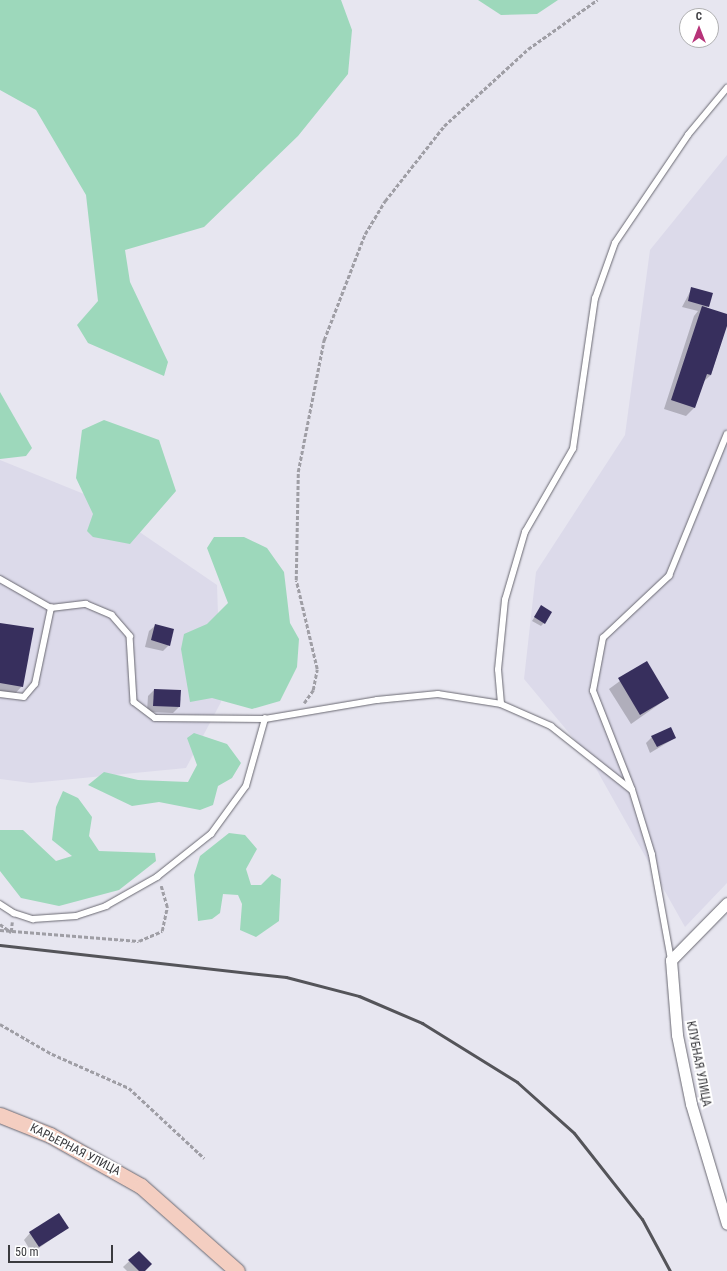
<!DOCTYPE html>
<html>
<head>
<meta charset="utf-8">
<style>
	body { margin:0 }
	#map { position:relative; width:727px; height:1271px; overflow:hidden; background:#e7e6f0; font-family:"Roboto Condensed",sans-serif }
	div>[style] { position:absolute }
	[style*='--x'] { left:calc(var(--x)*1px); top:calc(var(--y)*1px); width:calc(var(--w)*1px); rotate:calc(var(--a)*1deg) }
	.built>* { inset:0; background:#dcdaea }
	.green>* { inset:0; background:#9dd8bb }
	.shadow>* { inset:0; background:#0003 }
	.building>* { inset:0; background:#372f5d }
	.path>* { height:2.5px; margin-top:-1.25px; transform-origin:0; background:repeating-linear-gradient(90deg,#9f9ea5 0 4px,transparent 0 6px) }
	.roads { filter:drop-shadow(0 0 1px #696871) drop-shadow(0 0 1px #696871) }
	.lane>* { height:5.5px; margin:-2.75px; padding:0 2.75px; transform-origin:2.75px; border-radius:2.75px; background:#fff }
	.street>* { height:11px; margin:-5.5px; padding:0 5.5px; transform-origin:5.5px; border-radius:5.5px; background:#fff }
	.secondary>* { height:15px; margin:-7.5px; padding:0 7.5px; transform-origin:7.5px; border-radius:7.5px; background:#f4cec1 }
	.rail>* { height:3px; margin:-1.5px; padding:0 1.5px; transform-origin:1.5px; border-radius:1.5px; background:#545459 }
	span { translate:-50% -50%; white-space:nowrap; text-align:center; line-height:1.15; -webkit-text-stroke:4px #fff; paint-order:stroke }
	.street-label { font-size:12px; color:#3a3a3e }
	.north { position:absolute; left:679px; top:8px; width:40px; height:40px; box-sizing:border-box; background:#fff; border:1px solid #b0b0b2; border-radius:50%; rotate:0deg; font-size:11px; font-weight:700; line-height:16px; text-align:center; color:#3a3a3e }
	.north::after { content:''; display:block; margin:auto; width:14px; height:18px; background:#b73379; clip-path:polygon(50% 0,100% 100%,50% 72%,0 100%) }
	.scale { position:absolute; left:8px; top:1245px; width:105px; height:18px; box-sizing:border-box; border:2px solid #3a3a3e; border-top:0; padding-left:5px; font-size:12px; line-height:14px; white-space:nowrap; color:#3a3a3e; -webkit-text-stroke:3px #fff; paint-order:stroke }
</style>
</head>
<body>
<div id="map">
	<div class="built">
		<div style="clip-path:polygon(727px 155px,727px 883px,685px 927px,590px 758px,524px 679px,536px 572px,625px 435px,650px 250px)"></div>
		<div style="clip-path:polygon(0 460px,84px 494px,217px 585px,221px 702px,186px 768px,31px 783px,0 779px)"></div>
	</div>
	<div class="green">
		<div style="clip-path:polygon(0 0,341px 0,352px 30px,348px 74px,298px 136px,204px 227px,125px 250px,130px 282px,168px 362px,164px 376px,88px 343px,77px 325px,98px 301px,86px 195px,36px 110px,0 90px)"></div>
		<div style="clip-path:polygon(478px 0,558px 0,537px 14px,501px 15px)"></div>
		<div style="clip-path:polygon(0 392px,32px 448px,26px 456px,0 459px)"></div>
		<div style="clip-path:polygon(104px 420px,159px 440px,176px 491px,130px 544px,93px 537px,87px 531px,93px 514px,76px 478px,82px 430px)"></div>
		<div style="clip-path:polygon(214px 537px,244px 537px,267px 548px,284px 572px,290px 623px,299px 639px,297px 667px,280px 701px,252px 709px,212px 698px,190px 702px,181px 649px,184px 634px,207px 624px,228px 603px,207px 548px)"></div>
		<div style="clip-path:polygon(194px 733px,227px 744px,241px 763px,232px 778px,218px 786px,213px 805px,200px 810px,159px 802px,132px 806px,88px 785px,104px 772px,138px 780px,188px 782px,197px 765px,187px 738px)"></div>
		<div style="clip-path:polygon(63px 791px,78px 798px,92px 817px,89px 836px,99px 851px,155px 853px,156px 861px,119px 890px,59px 906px,21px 898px,0 871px,0 830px,23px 830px,56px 861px,72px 856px,52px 840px,56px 807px)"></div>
		<div style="clip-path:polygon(229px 833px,245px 835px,257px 849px,246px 869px,251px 885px,261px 885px,272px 874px,281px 879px,279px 921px,256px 937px,240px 930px,242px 904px,238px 895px,223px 894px,220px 913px,212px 919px,198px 921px,194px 875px,200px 856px)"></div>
	</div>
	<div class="shadow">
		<div style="clip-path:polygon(692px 288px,708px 306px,706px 309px,727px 316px,727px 323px,711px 375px,703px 382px,694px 408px,686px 416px,664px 409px,694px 316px,698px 311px,682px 307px)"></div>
		<div style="clip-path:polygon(541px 607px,544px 623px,541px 626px,532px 621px)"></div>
		<div style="clip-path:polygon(0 624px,22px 686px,13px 696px,0 694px)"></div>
		<div style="clip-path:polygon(156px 625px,169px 645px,163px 651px,145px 647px,149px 631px)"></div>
		<div style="clip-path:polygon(646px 662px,668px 698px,631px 724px,609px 689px)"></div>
		<div style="clip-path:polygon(154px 690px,179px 707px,173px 713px,147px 712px,148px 696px)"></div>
		<div style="clip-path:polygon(652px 737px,675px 738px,650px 753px,646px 743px)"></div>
		<div style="clip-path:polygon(67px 1228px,32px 1253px,24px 1240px,30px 1233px)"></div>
		<div style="clip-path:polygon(139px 1252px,143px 1271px,127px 1271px,123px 1267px)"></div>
	</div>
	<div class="building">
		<div style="clip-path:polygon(691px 287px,713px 293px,709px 307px,688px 301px)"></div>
		<div style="clip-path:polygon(702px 306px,727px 314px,727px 326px,711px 375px,707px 374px,695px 408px,671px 400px)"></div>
		<div style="clip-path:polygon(541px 605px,552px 612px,545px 624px,534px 617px)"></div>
		<div style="clip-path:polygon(0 623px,34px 628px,23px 687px,0 683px)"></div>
		<div style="clip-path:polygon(155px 624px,174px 629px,170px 646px,151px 640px)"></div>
		<div style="clip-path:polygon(647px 661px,669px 698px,640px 715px,618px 678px)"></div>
		<div style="clip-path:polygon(154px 689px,181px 690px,180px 707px,153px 706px)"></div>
		<div style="clip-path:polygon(671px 727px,676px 738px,657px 747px,651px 736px)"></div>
		<div style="clip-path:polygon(59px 1213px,69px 1228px,39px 1247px,29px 1232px)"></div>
		<div style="clip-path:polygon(139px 1251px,152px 1264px,145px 1271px,139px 1271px,128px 1260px)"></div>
	</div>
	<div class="path">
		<div style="--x:304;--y:703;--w:16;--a:-55"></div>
		<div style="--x:313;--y:690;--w:21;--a:-79"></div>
		<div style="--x:317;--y:669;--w:91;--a:-103.3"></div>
		<div style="--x:296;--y:580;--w:108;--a:-88.9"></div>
		<div style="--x:298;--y:472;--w:135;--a:-78.9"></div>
		<div style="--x:324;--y:340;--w:114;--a:-68.9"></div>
		<div style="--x:365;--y:234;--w:39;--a:-59"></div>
		<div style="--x:385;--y:201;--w:95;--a:-51.8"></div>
		<div style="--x:444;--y:126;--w:114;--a:-42.5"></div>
		<div style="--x:528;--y:49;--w:85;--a:-35.4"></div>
		<div style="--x:0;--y:924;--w:14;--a:36"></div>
		<div style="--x:11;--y:932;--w:10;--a:-84"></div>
		<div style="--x:0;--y:930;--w:139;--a:4.5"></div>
		<div style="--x:139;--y:941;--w:25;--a:-23"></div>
		<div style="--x:162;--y:931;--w:25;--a:-78"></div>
		<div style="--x:167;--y:907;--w:22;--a:-106"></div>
		<div style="--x:0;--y:1024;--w:60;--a:30"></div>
		<div style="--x:52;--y:1054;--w:84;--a:23.8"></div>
		<div style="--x:129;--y:1088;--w:103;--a:43"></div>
	</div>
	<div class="roads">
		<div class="lane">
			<div style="--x:0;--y:579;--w:59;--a:29.6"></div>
			<div style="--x:0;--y:694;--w:24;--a:7"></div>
			<div style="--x:24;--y:697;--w:17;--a:-50"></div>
			<div style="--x:35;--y:684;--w:78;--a:-78.1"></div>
			<div style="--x:51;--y:608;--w:35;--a:-7"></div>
			<div style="--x:86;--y:604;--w:28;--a:23"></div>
			<div style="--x:112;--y:615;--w:28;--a:49"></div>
			<div style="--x:130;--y:636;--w:66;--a:86.5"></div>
			<div style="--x:134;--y:702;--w:26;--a:37"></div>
			<div style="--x:155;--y:718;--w:110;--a:0.5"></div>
			<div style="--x:265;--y:719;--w:114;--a:-9.6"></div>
			<div style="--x:377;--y:700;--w:61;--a:-5.6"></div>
			<div style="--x:438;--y:694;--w:64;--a:9"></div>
			<div style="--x:501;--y:704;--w:55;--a:23.7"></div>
			<div style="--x:551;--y:726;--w:103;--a:38.3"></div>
			<div style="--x:501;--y:704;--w:34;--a:-95"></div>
			<div style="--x:498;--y:670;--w:70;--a:-84.3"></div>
			<div style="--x:505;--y:600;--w:71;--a:-73.6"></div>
			<div style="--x:525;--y:532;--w:96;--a:-60"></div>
			<div style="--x:573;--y:449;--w:152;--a:-81.7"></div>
			<div style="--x:595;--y:299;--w:59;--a:-70.3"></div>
			<div style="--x:615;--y:243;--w:130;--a:-55.9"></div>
			<div style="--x:688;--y:135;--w:61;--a:-50.3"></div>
			<div style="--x:0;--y:904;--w:17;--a:33"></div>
			<div style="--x:14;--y:913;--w:20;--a:18"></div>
			<div style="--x:33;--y:919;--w:43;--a:-4"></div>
			<div style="--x:76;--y:916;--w:32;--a:-18"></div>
			<div style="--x:106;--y:906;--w:59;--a:-29.6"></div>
			<div style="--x:157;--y:877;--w:69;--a:-38.5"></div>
			<div style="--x:211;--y:834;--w:59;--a:-53.9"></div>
			<div style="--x:246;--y:786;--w:70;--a:-74.2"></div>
			<div style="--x:671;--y:960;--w:107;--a:-100.3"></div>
			<div style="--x:652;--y:855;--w:68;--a:-107.1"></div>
			<div style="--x:632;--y:790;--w:106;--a:-111.5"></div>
			<div style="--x:593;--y:691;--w:54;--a:-79.3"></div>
			<div style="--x:603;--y:638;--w:91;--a:-43.2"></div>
			<div style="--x:669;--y:576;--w:153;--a:-67.8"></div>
		</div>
		<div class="street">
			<div style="--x:727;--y:903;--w:80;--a:134.5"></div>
			<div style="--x:671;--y:960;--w:75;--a:85.4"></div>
			<div style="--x:677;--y:1035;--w:70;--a:78.5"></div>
			<div style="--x:691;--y:1104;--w:125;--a:73.3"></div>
		</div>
		<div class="secondary">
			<div style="--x:0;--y:1115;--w:54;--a:21.8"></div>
			<div style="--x:50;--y:1135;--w:104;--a:29.3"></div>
			<div style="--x:141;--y:1186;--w:128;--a:41.5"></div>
		</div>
	</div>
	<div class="rail">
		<div style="--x:0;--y:945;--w:288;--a:6.4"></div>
		<div style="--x:286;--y:977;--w:75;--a:14.6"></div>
		<div style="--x:359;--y:996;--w:69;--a:23.2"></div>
		<div style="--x:422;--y:1023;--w:112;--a:31.8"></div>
		<div style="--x:517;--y:1082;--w:76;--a:41.8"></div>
		<div style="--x:574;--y:1133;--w:110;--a:51.7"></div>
		<div style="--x:642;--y:1219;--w:59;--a:61.7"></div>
	</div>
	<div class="street-label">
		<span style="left:698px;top:1064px;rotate:79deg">КЛУБНАЯ УЛИЦА</span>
		<span style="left:75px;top:1150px;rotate:27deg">КАРЬЕРНАЯ УЛИЦА</span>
	</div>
	<div class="north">С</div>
	<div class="scale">50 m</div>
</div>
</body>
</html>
